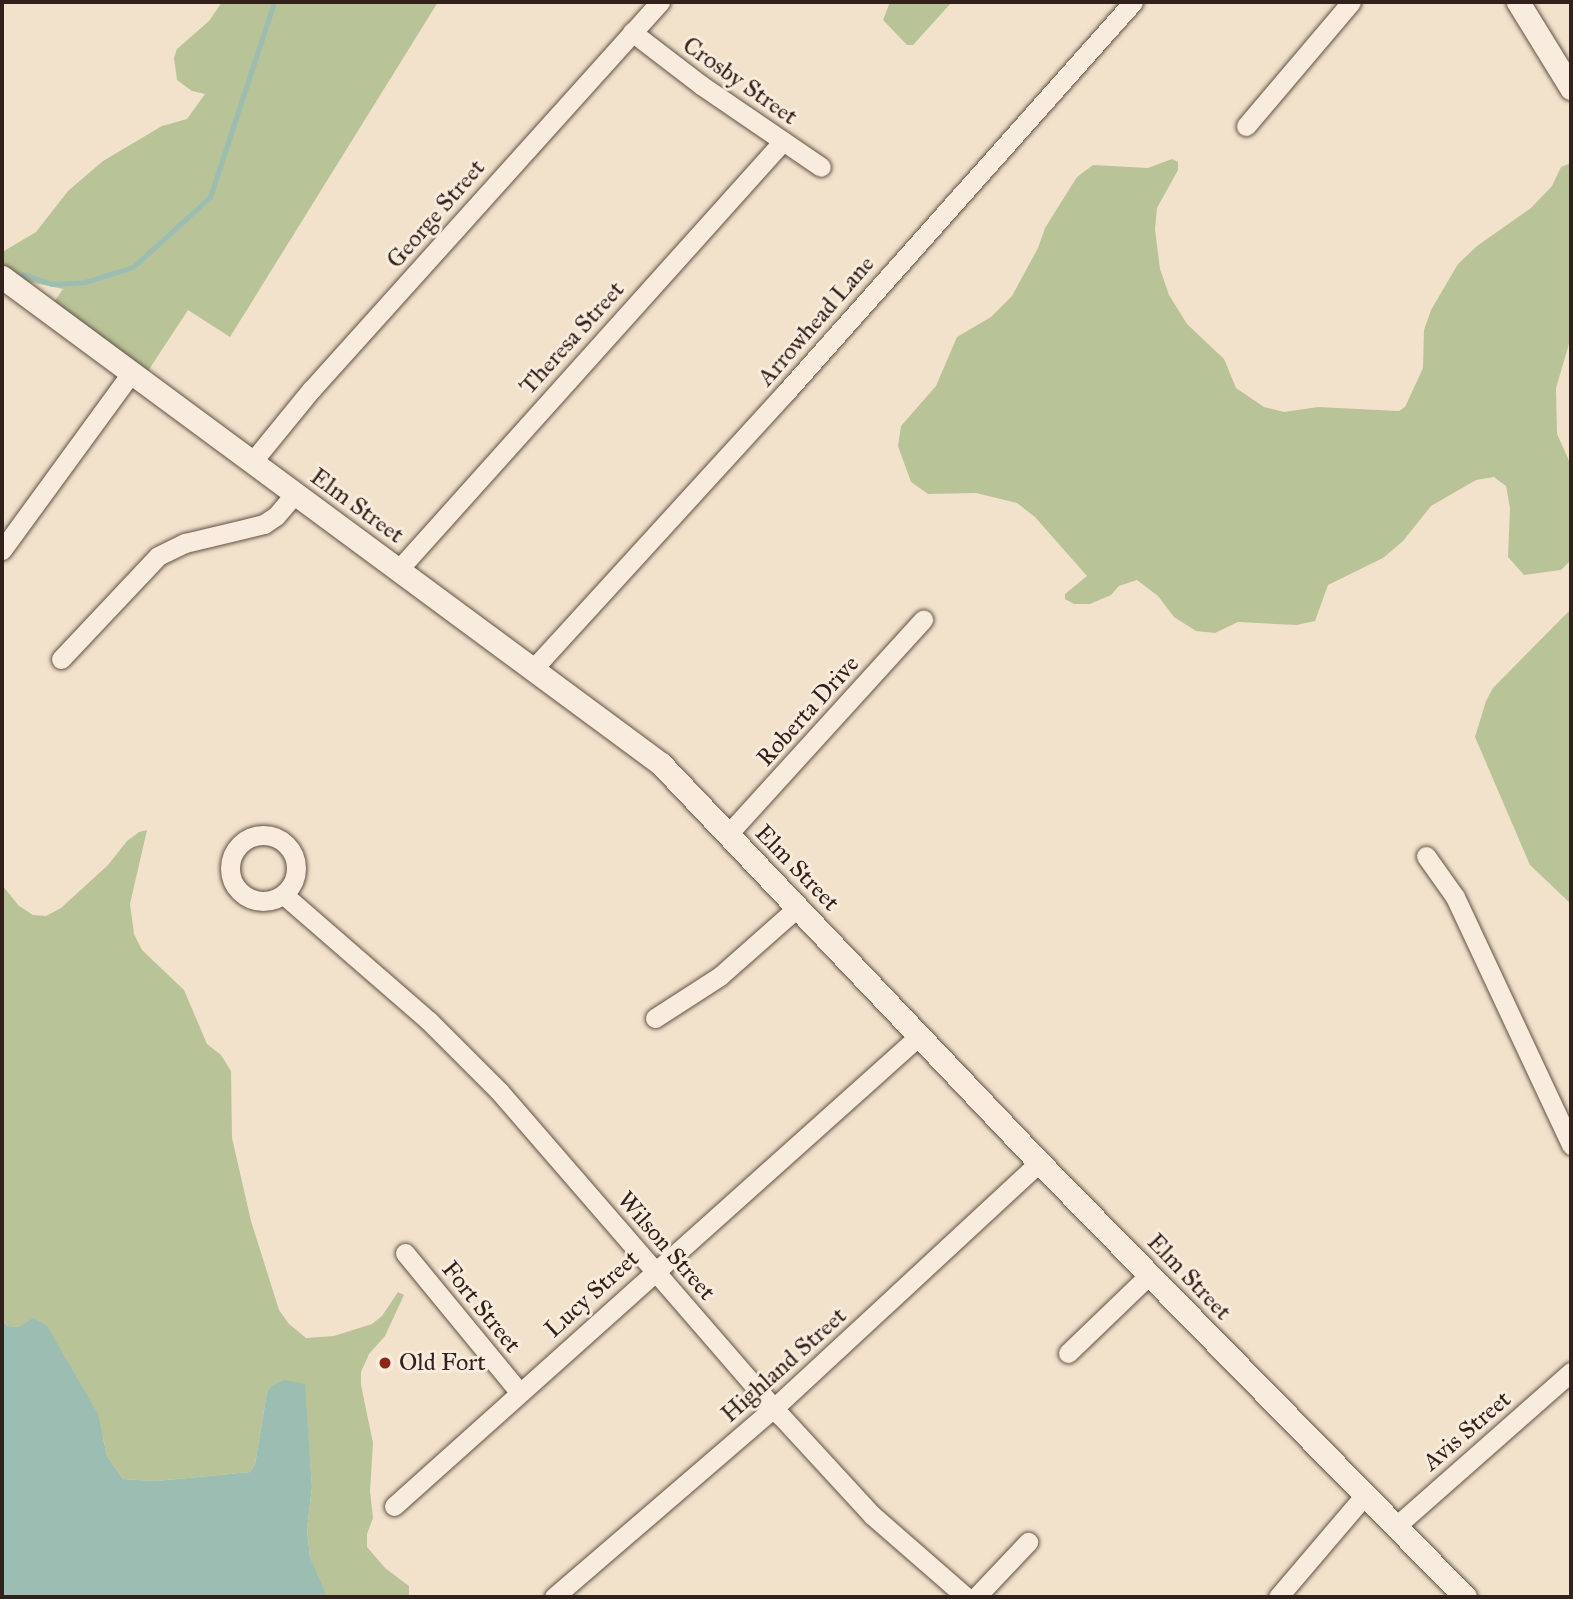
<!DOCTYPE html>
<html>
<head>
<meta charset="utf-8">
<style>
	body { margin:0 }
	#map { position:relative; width:1573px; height:1599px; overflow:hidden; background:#f2e2cb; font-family:"IM FELL Great Primer",serif }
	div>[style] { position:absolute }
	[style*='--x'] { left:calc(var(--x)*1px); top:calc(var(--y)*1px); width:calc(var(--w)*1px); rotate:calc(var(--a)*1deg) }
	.green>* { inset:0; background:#b9c398 }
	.water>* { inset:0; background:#9cbeb2 }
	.stream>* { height:5px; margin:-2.5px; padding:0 2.5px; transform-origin:2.5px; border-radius:2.5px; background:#9cbeb2 }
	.roads { filter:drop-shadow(0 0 2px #625146) drop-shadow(0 0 2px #625146) }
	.minor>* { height:19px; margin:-9.5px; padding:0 9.5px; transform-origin:9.5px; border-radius:9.5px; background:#f7ecdd }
	.minor>.ring { margin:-9.5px; padding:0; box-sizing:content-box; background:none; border:19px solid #f7ecdd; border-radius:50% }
	.tertiary>* { height:23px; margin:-11.5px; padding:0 11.5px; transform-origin:11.5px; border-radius:11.5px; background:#f7ecdd }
	.dots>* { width:19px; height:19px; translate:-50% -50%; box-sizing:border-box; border:4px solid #f7ecdd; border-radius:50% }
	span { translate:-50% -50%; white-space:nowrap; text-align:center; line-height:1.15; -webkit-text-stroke:6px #f7ecdd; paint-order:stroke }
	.street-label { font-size:24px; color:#32211a }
	.poi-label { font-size:24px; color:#32211a }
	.left { translate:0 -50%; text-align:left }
	.frame { position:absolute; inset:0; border:4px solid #32211a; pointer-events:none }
</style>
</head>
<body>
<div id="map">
	<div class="green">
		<div style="clip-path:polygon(222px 2px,438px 2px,230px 337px,188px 310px,148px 371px,54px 302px,63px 289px,25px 281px,2px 266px,2px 257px,4px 251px,36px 232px,68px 191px,103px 161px,162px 126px,187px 119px,205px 94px,192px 91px,177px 80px,174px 58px,177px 49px,209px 21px)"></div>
		<div style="clip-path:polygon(890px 2px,952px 2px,913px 45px,907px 45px,883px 20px)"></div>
		<div style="clip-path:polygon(1172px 159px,1178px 162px,1178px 170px,1157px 208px,1155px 229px,1160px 269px,1169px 295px,1187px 324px,1224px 359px,1236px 388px,1264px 407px,1284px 412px,1318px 407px,1399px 411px,1405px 407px,1423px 368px,1424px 330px,1431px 310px,1458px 264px,1477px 246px,1531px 208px,1552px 186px,1561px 167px,1571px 163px,1571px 337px,1556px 388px,1557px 434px,1571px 465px,1571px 560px,1561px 570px,1524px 575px,1508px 557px,1510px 508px,1506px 486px,1494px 477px,1476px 480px,1431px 506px,1403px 541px,1383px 558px,1328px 585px,1315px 621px,1297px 625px,1238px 622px,1215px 633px,1196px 631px,1174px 617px,1158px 596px,1137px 580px,1119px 586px,1111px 595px,1090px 604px,1074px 604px,1065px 599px,1065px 594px,1087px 576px,1035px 517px,1017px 503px,976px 493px,928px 494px,911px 482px,898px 446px,901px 426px,936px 386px,957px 337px,991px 317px,1012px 296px,1038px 248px,1045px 228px,1077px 177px,1093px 165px,1148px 168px)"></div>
		<div style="clip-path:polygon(1571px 609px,1571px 904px,1530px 865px,1475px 737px,1486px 701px,1493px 688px)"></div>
		<div style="clip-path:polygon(147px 830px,130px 904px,134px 934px,142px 950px,184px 990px,207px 1044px,221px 1055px,231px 1071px,232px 1138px,251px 1221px,279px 1310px,289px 1324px,306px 1338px,334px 1336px,372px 1324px,382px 1316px,398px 1292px,404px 1295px,385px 1336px,369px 1354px,361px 1372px,361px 1385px,373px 1443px,370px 1491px,373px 1518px,367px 1534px,367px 1547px,385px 1568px,409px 1586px,409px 1597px,327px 1597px,322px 1592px,310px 1557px,307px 1529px,312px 1487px,304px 1384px,267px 1392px,255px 1464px,250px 1472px,156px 1481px,123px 1479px,107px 1456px,103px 1437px,19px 1327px,8px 1326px,2px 1321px,2px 885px,19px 906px,33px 915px,46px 916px,61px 908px,108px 865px,127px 841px,139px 832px)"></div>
	</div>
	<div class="water">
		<div style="clip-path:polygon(33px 1318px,47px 1326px,98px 1414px,107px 1456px,123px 1479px,156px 1481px,250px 1472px,255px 1464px,267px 1392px,272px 1386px,284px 1380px,305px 1384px,312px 1487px,307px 1529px,310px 1557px,327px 1597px,2px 1597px,2px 1321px,8px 1326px,19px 1327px)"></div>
	</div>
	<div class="stream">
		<div style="--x:23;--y:274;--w:31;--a:19"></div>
		<div style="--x:52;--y:284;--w:33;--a:-3"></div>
		<div style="--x:85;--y:282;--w:50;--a:-17.4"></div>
		<div style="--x:133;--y:267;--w:104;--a:-42.3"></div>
		<div style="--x:210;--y:197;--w:205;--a:-71.8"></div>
	</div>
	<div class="roads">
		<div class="minor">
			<div style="--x:632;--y:32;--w:87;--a:37.5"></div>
			<div style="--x:701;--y:85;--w:145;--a:34.3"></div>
			<div style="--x:1246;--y:126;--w:162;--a:-49.7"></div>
			<div style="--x:253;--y:461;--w:92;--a:-50.8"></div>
			<div style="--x:311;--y:390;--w:522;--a:-48.03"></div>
			<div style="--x:2;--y:550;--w:219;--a:-53.9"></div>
			<div style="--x:399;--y:569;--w:575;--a:-48.1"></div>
			<div style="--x:61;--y:659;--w:141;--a:-46.7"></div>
			<div style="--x:158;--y:556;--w:30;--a:-26"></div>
			<div style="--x:185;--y:543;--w:81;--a:-13.5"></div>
			<div style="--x:264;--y:524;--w:14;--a:-34"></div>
			<div style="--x:276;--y:516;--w:30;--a:-50"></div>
			<div style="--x:533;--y:669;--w:375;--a:-47.6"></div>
			<div style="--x:786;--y:392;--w:522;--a:-48.34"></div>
			<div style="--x:728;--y:834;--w:290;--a:-47.7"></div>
			<div class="ring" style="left:230px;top:835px;width:47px;height:47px"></div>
			<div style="--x:1426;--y:856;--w:50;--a:54.7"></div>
			<div style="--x:1455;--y:897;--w:274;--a:64.9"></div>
			<div style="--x:284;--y:895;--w:192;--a:41"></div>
			<div style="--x:429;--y:1021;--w:99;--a:45"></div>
			<div style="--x:499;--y:1091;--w:430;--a:49.1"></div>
			<div style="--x:781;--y:1416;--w:134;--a:47.4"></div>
			<div style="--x:872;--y:1515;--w:125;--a:41.1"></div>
			<div style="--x:655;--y:1018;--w:77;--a:-32.9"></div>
			<div style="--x:720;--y:976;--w:104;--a:-41.5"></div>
			<div style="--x:405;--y:1253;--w:180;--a:50.6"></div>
			<div style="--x:1068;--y:1353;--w:114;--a:-43.9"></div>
			<div style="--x:394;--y:1506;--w:705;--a:-41.84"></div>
			<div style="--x:1395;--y:1527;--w:235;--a:-41.4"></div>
			<div style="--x:554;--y:1597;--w:290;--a:-40.7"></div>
			<div style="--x:774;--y:1408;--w:362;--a:-42.8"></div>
			<div style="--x:976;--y:1597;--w:76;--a:-46.6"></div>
			<div style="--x:1278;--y:1597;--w:133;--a:-49.6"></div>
		</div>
		<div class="tertiary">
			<div style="--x:1518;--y:2;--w:101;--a:58.4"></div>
			<div style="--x:2;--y:277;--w:819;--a:36.46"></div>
			<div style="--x:661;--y:764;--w:545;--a:46.49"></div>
			<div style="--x:1036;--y:1159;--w:613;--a:45.59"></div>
		</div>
	</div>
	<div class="dots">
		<div style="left:385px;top:1363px;background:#8f2418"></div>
	</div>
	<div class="street-label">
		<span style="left:740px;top:81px;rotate:35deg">Crosby Street</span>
		<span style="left:436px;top:214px;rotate:-49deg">George Street</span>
		<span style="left:816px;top:321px;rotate:-49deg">Arrowhead Lane</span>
		<span style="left:572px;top:338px;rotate:-48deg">Theresa Street</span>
		<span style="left:357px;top:506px;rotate:36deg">Elm Street</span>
		<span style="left:808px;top:711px;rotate:-48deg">Roberta Drive</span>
		<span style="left:797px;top:868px;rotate:46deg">Elm Street</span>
		<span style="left:666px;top:1246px;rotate:49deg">Wilson Street</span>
		<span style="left:1189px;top:1277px;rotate:46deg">Elm Street</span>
		<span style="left:592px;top:1294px;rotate:-42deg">Lucy Street</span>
		<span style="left:481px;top:1307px;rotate:51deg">Fort Street</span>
		<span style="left:784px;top:1365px;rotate:-42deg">Highland Street</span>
		<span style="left:1467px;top:1431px;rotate:-41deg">Avis Street</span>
	</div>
	<div class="poi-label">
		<span class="left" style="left:399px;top:1363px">Old Fort</span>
	</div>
	<div class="frame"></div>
</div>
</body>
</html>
